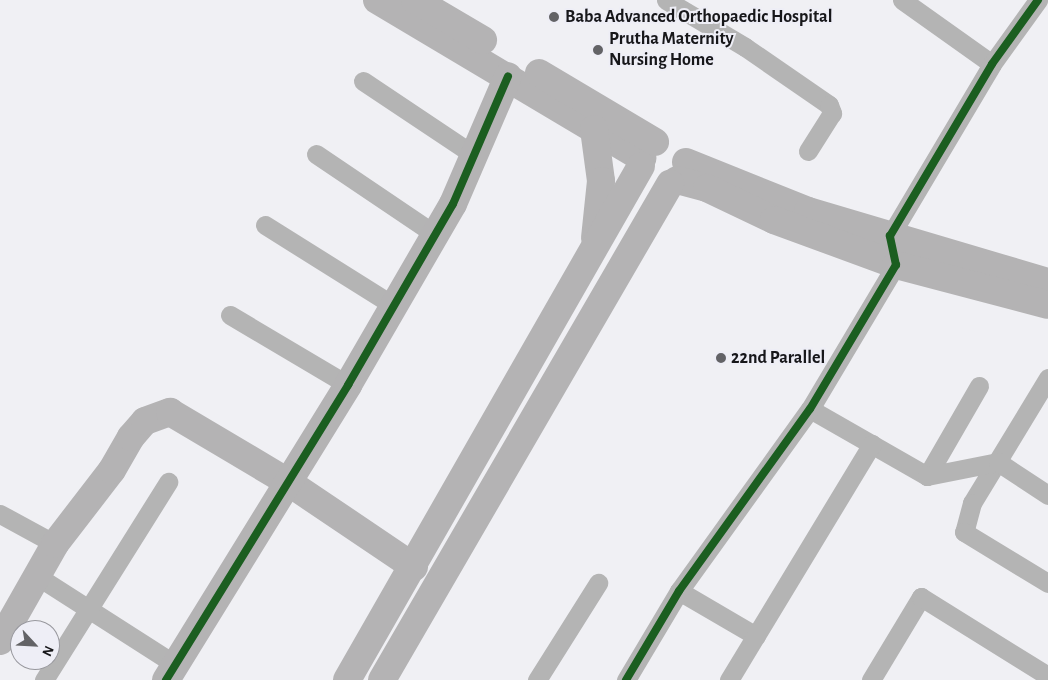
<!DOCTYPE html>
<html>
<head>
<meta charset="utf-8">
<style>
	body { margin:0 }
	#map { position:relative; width:1048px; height:680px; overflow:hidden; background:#f0f0f4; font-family:"Alegreya Sans",sans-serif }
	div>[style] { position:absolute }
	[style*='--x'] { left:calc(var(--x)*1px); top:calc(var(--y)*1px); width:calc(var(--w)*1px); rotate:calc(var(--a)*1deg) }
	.street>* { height:19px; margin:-9.5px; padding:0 9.5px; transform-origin:9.5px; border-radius:9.5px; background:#b4b4b4 }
	.secondary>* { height:28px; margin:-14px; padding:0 14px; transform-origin:14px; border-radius:14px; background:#b4b3b4 }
	.cycleway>* { height:8px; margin:-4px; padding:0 4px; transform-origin:4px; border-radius:4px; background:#1b5e20 }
	.dots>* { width:14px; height:14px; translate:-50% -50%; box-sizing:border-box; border:2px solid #eeeef6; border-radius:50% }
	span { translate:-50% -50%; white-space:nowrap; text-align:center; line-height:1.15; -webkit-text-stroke:4px #eeeef6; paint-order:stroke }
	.poi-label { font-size:18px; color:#17171a; font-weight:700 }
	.left { translate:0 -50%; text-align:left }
	.north { position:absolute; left:10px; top:620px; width:50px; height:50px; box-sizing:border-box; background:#eeeef6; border:1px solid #98989e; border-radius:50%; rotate:115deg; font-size:14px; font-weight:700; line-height:20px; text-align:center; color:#17171a }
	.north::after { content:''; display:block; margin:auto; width:18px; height:22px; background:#636366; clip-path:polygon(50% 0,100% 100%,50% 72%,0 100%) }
</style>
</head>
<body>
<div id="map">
	<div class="street">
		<div style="--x:666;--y:0;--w:92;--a:30.7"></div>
		<div style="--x:745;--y:47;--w:102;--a:34.6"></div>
		<div style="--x:829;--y:105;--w:9;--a:69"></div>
		<div style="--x:832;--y:113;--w:45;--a:122.3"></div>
		<div style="--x:902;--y:0;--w:110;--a:35.4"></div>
		<div style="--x:363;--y:81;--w:133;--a:33.7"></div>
		<div style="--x:316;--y:154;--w:145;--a:34"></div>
		<div style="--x:265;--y:225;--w:152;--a:32.1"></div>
		<div style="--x:230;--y:315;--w:137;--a:30.7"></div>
		<div style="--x:1048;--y:378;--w:146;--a:121.3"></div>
		<div style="--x:972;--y:503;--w:30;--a:105"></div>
		<div style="--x:964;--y:532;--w:98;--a:31.3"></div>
		<div style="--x:810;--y:409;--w:135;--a:29.8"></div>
		<div style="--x:927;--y:476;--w:104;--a:-60"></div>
		<div style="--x:927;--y:476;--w:72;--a:-11.2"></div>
		<div style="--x:998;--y:462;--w:60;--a:33.4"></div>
		<div style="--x:0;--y:514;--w:63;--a:28.6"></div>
		<div style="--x:37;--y:576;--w:165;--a:32.6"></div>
		<div style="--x:679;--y:591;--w:89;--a:30.3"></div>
		<div style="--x:44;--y:680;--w:234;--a:-57.9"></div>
		<div style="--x:537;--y:680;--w:115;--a:-57.8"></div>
		<div style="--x:626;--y:680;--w:104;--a:-59.2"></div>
		<div style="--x:679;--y:591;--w:224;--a:-54.3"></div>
		<div style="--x:810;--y:409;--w:168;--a:-59.2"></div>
		<div style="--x:896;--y:265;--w:30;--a:-102"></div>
		<div style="--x:890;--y:236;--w:200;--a:-59.3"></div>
		<div style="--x:992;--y:64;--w:79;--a:-54.3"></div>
		<div style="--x:729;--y:680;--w:276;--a:-58.8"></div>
		<div style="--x:871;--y:680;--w:97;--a:-58.9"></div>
		<div style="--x:921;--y:597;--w:150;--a:31.9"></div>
	</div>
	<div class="secondary">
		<div style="--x:377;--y:0;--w:309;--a:30.8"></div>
		<div style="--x:415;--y:0;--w:79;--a:30.5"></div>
		<div style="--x:539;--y:73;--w:135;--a:30.7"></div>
		<div style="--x:594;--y:129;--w:52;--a:82.3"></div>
		<div style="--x:601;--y:181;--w:57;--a:96"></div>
		<div style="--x:686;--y:162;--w:131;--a:21.9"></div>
		<div style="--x:808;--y:211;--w:250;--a:16.5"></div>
		<div style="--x:677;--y:180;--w:31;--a:15"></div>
		<div style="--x:707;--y:188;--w:74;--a:25.5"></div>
		<div style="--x:774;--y:220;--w:130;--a:20.2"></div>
		<div style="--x:896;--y:265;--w:157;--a:14.7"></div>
		<div style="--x:0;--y:641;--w:112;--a:-60.4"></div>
		<div style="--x:55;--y:544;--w:93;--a:-52.4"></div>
		<div style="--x:112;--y:470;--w:38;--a:-60"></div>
		<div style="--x:131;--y:437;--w:21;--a:-49"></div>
		<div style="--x:145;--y:421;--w:27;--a:-20"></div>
		<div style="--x:170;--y:412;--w:137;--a:30.7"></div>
		<div style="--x:288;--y:482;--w:152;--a:34"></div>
		<div style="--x:166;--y:680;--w:347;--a:-58.3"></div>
		<div style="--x:348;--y:385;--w:209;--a:-59.9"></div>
		<div style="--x:453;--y:204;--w:139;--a:-66.7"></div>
		<div style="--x:347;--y:680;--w:592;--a:-60.23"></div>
		<div style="--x:382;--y:680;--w:574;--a:-59.86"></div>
	</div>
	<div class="cycleway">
		<div style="--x:166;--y:680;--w:347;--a:-58.3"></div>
		<div style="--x:348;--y:385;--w:209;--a:-59.9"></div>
		<div style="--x:453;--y:204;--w:139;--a:-66.7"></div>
		<div style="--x:626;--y:680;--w:104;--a:-59.2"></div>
		<div style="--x:679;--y:591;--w:224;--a:-54.3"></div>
		<div style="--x:810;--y:409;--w:168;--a:-59.2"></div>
		<div style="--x:896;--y:265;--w:30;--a:-102"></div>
		<div style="--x:890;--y:236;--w:200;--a:-59.3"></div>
		<div style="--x:992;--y:64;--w:79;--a:-54.3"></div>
	</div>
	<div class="dots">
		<div style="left:554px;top:17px;background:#636366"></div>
		<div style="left:598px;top:50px;background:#636366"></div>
		<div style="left:721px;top:358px;background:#636366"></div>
	</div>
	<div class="poi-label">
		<span class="left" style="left:565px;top:17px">Baba Advanced Orthopaedic Hospital</span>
		<span class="left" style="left:609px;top:50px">Prutha Maternity<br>Nursing Home</span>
		<span class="left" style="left:731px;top:358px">22nd Parallel</span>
	</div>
	<div class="north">N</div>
</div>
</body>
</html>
